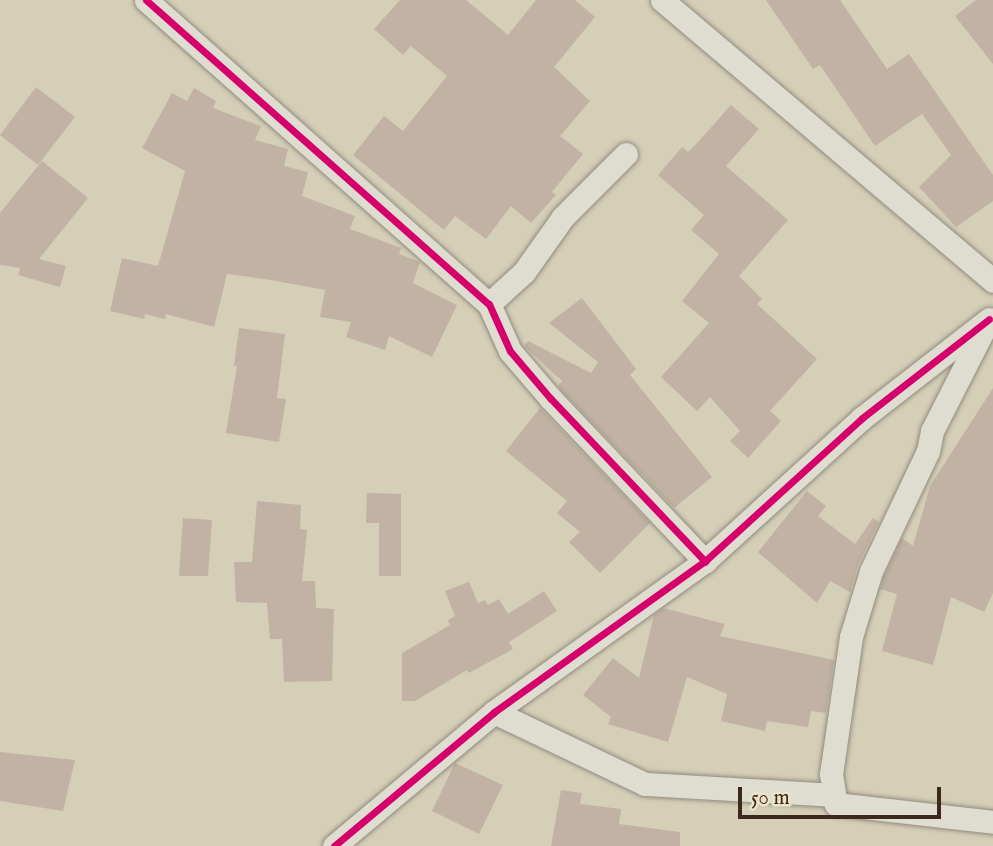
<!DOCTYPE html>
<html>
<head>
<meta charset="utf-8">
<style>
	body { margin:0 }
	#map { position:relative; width:993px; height:846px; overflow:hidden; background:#d5cfb8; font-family:"IM FELL English",serif }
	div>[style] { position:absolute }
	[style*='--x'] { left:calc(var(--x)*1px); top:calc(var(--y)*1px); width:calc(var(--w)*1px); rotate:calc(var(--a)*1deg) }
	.building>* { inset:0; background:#c1b2a3 }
	.roads { filter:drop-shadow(0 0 2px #918b7d) drop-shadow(0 0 2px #918b7d) }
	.street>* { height:23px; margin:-11.5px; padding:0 11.5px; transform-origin:11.5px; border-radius:11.5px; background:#dfdcd0 }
	.cycleway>* { height:7px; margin:-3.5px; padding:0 3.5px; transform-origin:3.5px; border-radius:3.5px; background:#d6006c }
	span { translate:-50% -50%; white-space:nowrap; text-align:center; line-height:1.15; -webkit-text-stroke:5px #ece4c9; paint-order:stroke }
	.scale { position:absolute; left:738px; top:787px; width:203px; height:32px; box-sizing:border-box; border:4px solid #3d291b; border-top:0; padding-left:9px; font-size:21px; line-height:24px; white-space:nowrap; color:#3d291b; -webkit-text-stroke:5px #ece4c9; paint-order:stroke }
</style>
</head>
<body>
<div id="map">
	<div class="building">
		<div style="clip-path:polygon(400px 0,466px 0,508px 35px,536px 0,575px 0,595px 17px,554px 67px,590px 101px,560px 136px,583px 154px,552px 192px,556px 195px,531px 223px,511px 206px,486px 239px,455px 216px,444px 230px,353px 155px,384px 116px,403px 131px,447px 76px,411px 46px,403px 55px,374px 29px)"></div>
		<div style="clip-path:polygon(766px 0,840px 0,887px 69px,909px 54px,993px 175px,993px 201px,956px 227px,919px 187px,951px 155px,922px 114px,875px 146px,820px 65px,813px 69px)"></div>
		<div style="clip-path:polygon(976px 0,993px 0,993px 64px,955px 16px)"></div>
		<div style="clip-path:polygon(36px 87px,75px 117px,38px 165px,0 135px)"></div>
		<div style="clip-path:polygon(194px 88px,216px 101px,213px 108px,261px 126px,255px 140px,288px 149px,284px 166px,308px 172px,302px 196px,355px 216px,350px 229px,401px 248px,399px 254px,420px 262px,413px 283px,457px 305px,432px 357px,389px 336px,385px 350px,346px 337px,351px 322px,320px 317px,325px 290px,265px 279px,227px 274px,214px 327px,166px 314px,165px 319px,145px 314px,144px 319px,110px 311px,122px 258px,158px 266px,185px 171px,142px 148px,172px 93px,187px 101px)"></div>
		<div style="clip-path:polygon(731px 105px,759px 129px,726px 166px,788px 220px,739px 276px,762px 299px,757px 304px,817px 359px,770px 411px,781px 421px,748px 458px,730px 441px,740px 431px,710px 397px,697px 411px,661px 377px,709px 323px,682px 301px,719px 254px,691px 230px,704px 215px,658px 175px,682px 147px,688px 152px,698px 142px)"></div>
		<div style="clip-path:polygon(42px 161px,88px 198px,39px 259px,66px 266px,60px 287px,18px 275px,20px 268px,0 265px,0 213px)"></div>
		<div style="clip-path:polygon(582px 298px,636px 369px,630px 375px,712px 477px,674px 508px,561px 390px,558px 386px,562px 381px,524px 346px,528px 341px,591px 373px,598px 362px,549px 323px)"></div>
		<div style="clip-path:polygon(239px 328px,285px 334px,277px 398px,286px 399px,279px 442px,226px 433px,237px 366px,234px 366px)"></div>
		<div style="clip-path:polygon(993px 388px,993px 593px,984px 612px,951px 597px,933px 665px,882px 651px,897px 594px,880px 589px,884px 576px,902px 538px,913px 546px,930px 486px)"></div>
		<div style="clip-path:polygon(540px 408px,650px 523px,600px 573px,569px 542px,580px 532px,557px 513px,567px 501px,506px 451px)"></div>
		<div style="clip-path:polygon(807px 491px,826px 506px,818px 516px,855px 544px,873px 518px,879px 522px,858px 565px,850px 592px,830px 581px,817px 603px,758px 552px)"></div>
		<div style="clip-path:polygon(367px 493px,401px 494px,401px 576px,379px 576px,379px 523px,366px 523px)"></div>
		<div style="clip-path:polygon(257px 501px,301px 505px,300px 529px,307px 530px,302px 581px,315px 581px,316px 608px,334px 609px,332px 681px,284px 682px,282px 639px,270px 639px,267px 603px,236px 602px,234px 562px,252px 562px)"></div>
		<div style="clip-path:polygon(183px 518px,212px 520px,208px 576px,179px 576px)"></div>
		<div style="clip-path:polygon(469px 582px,478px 603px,485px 600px,488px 605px,499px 599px,508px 614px,544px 591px,557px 611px,509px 642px,513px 649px,469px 673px,467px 670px,415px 701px,402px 701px,402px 653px,450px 625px,448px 620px,455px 616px,445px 591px)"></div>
		<div style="clip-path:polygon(663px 608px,725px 624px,720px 636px,834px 660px,826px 713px,811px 711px,808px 727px,767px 721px,765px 731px,721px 721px,727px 694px,687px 677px,668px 742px,608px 724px,611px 717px,583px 695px,613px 658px,639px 678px,654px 615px)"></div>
		<div style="clip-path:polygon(0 752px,75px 760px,63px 811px,0 801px)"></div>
		<div style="clip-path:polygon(455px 763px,503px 785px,479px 834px,432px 811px)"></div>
		<div style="clip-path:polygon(561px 790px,582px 793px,580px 804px,621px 809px,619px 824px,680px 832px,680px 846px,551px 846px)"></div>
	</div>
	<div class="roads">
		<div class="street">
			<div style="--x:146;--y:0;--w:458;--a:41.6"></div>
			<div style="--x:489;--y:304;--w:51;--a:65.9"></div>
			<div style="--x:510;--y:351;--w:63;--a:49.5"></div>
			<div style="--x:551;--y:399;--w:224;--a:46.5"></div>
			<div style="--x:662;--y:0;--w:434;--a:40.3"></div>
			<div style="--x:489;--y:304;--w:47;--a:-42.4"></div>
			<div style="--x:524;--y:272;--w:67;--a:-54.7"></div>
			<div style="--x:563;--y:217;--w:89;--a:-45"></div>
			<div style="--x:986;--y:325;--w:119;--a:117"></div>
			<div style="--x:932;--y:431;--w:20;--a:101"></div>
			<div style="--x:928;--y:451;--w:133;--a:115.4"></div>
			<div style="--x:871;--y:571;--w:69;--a:106.9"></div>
			<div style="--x:851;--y:637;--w:138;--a:98.3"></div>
			<div style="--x:831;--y:774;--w:30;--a:81"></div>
			<div style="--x:836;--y:804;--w:158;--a:6.5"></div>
			<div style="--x:494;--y:712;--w:167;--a:25.5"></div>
			<div style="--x:645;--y:784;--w:188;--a:3.3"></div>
			<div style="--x:334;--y:846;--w:209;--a:-39.9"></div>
			<div style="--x:494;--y:712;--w:259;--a:-35.6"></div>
			<div style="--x:705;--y:561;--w:212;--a:-42.3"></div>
			<div style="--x:862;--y:418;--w:161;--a:-37.9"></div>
		</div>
	</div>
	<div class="cycleway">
		<div style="--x:146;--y:0;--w:458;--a:41.6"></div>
		<div style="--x:489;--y:304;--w:51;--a:65.9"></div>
		<div style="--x:510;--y:351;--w:63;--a:49.5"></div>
		<div style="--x:551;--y:399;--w:224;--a:46.5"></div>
		<div style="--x:334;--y:846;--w:209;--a:-39.9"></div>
		<div style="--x:494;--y:712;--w:259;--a:-35.6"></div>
		<div style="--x:705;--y:561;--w:212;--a:-42.3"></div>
		<div style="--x:862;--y:418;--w:161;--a:-37.9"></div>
	</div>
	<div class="scale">50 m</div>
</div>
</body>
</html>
